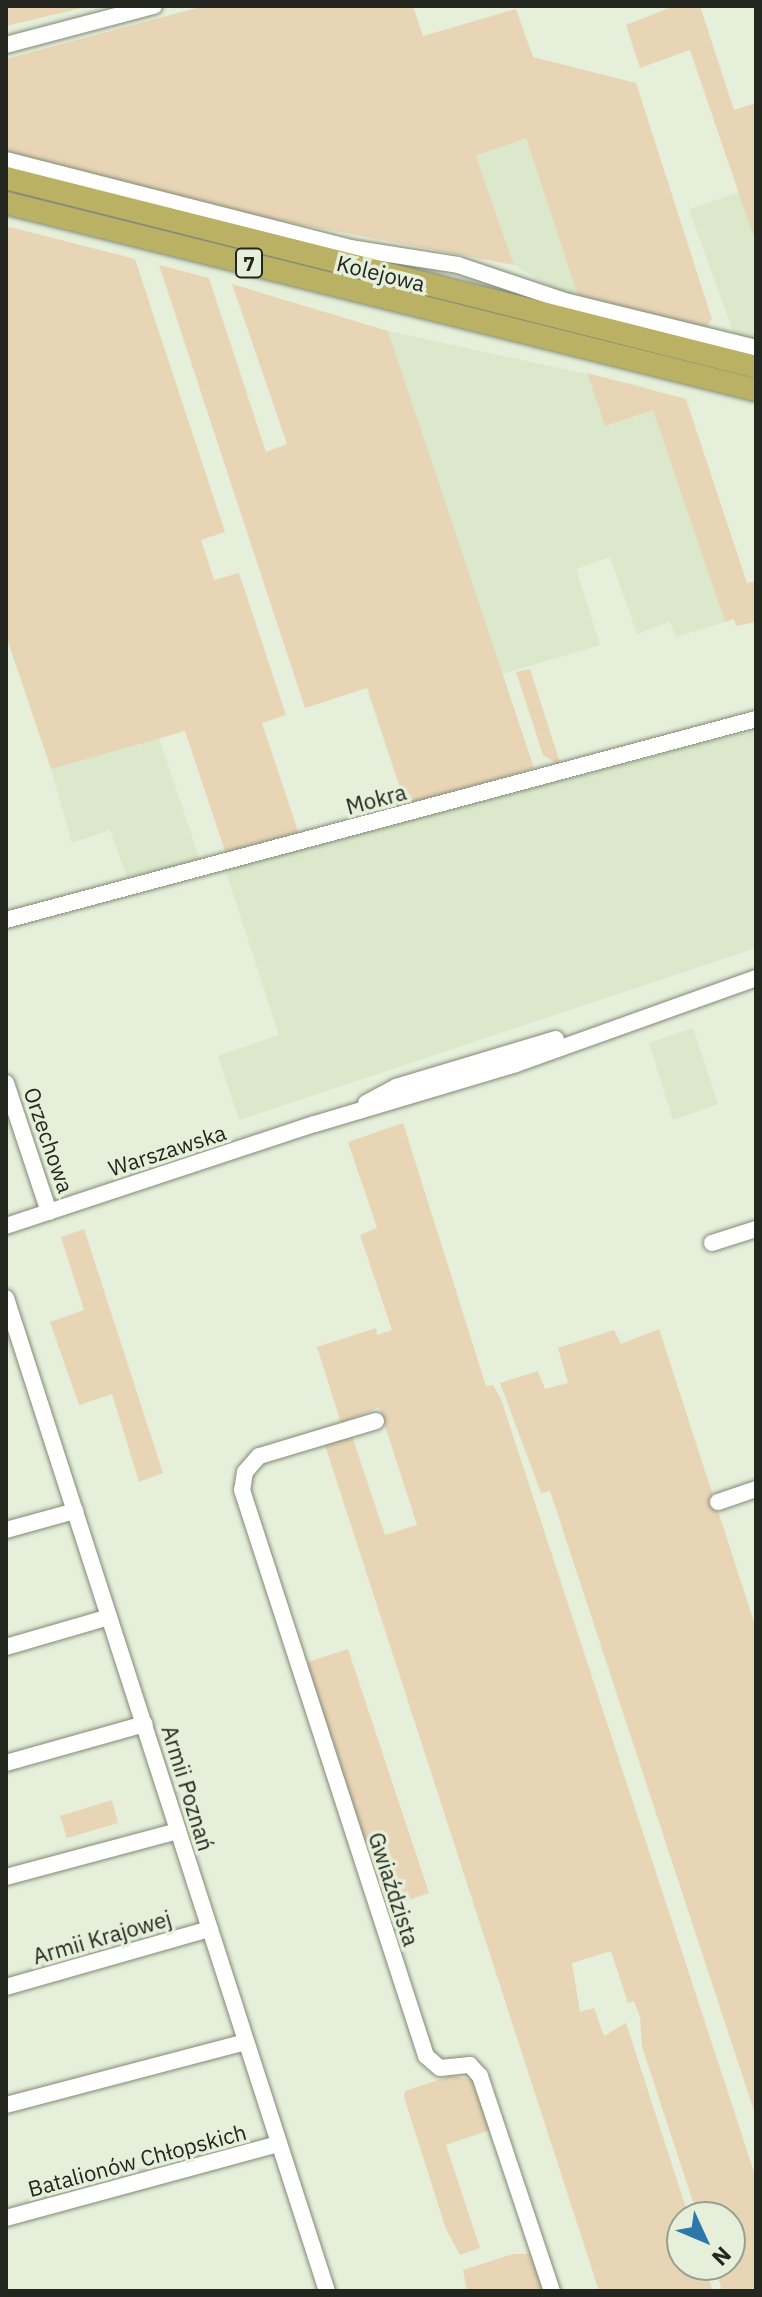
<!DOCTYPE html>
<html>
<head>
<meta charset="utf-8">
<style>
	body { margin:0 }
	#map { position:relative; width:762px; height:2297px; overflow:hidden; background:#e6efda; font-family:"IBM Plex Sans",sans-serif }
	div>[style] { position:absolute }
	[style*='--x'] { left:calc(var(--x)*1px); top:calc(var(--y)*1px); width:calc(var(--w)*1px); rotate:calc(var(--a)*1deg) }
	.built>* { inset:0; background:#dbe8cb }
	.green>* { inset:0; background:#e8d5b6 }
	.roads { filter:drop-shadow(0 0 2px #818a76) drop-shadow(0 0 2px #818a76) }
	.minor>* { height:16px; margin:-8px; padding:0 8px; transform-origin:8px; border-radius:8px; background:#fff }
	.highway>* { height:22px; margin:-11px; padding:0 11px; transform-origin:11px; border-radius:11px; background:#bab165 }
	span { translate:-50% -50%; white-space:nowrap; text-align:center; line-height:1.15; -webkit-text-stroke:7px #e6efda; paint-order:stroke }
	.shield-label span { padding:2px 6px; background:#e6efda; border:2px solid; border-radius:6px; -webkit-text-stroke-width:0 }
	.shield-label { font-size:20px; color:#22261e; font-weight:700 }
	.street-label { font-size:22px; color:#22261e }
	.frame { position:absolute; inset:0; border:8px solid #22261e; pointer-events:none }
	.north { position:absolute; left:666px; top:2201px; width:80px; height:80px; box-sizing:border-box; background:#e6efda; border:2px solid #989f8f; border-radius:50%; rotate:134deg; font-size:22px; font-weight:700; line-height:32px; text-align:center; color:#22261e }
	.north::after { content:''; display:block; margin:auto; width:28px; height:36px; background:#2d78ab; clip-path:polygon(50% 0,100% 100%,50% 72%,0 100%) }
</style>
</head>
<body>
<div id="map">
	<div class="built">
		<div style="clip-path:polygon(526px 138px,578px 296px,560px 292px,514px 265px,476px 156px)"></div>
		<div style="clip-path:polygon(739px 192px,756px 244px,756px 340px,734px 334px,689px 209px)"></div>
		<div style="clip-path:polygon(388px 331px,646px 387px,725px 622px,676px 637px,670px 622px,637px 634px,610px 557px,576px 569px,600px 645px,502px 674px)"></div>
		<div style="clip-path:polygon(756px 730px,756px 948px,239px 1120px,218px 1056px,279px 1035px,225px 869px)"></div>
		<div style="clip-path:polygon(158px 735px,200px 860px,128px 880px,110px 830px,72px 843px,51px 769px)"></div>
		<div style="clip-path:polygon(693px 1028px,718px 1104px,673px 1120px,649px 1043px)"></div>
	</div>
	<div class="green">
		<div style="clip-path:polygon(6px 6px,90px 6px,6px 26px)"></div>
		<div style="clip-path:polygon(204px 6px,413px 6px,423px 36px,516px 9px,533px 57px,636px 83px,712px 319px,706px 327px,578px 296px,526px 138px,476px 156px,514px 265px,260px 217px,6px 151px,6px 59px)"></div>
		<div style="clip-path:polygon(674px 6px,700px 6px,734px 110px,756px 103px,756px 244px,690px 50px,640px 68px,626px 25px)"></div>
		<div style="clip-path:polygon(6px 226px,135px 259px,225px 532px,201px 540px,214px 580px,239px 573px,286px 715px,262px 723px,299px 834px,226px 854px,185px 731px,51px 769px,6px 636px)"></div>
		<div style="clip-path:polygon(159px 265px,209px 278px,266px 452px,287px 444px,232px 284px,388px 331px,534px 768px,406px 806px,367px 688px,305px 708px)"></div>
		<div style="clip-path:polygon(587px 373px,686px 399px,747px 583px,756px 581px,756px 622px,736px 626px,734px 619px,725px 622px,653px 410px,605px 426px)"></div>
		<div style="clip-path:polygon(530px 669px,561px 766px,543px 755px,516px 672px)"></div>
		<div style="clip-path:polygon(403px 1123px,486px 1386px,493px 1385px,501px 1399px,756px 2178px,756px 2291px,722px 2291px,714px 2265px,730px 2265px,730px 2217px,698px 2217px,642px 2047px,640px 2017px,634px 2001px,628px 2003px,611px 1951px,572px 1963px,580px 2012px,594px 2008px,604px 2036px,626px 2023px,689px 2217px,682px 2217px,682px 2265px,704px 2265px,713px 2291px,599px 2291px,325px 1445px,352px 1436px,385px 1535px,417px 1525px,379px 1407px,341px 1423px,317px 1347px,376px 1328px,377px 1335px,392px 1330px,360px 1235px,377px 1228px,348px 1142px)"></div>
		<div style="clip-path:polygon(84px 1229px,163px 1473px,139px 1482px,112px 1394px,79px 1405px,50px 1322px,84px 1310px,61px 1237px)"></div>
		<div style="clip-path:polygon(659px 1329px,756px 1628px,756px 2117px,550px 1491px,541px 1493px,500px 1383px,538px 1371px,545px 1389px,568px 1383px,558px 1348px,614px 1330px,621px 1344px)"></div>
		<div style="clip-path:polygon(348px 1649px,429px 1893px,391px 1906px,386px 1913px,305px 1663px)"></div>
		<div style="clip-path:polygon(112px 1800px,118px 1823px,67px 1838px,60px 1816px)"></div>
		<div style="clip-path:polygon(451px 2076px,474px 2080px,490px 2130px,446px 2145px,480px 2248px,460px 2255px,446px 2229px,404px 2097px,405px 2091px)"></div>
		<div style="clip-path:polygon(513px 2254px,531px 2254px,543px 2291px,467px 2291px,463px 2270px)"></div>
	</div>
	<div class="roads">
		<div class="minor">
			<div style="--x:6;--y:45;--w:153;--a:-14.8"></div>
			<div style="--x:6;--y:160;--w:355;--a:14.3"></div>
			<div style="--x:350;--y:248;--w:109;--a:8.9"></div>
			<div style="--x:458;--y:265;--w:113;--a:18.6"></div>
			<div style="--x:565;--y:301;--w:197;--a:13.8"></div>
			<div style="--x:6;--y:920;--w:776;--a:-15"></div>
			<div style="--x:6;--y:1083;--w:136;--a:71.6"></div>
			<div style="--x:366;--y:1103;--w:34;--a:-28"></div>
			<div style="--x:396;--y:1087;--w:167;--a:-16.7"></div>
			<div style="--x:6;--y:1226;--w:325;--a:-18.3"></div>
			<div style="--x:315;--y:1124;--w:210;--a:-16.6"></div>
			<div style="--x:516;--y:1064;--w:255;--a:-19.7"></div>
			<div style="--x:712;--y:1243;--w:46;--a:-17.7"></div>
			<div style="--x:6;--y:1298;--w:1044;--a:72.09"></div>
			<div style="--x:376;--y:1421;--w:122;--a:163.3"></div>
			<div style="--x:259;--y:1456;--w:21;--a:131"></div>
			<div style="--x:245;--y:1472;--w:18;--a:99"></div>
			<div style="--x:242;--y:1490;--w:595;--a:71.99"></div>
			<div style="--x:426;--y:2056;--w:18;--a:41"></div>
			<div style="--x:440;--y:2068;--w:30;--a:-6"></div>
			<div style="--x:470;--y:2065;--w:15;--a:48"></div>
			<div style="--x:480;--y:2076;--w:227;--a:71.5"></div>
			<div style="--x:718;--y:1502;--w:40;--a:-18.9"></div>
			<div style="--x:6;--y:1530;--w:72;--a:-15.4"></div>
			<div style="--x:6;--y:1647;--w:107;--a:-16.2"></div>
			<div style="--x:6;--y:1763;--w:144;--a:-15.7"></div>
			<div style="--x:6;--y:1877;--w:178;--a:-15"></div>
			<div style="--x:6;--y:1987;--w:212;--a:-15.9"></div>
			<div style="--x:6;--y:2105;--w:248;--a:-14.7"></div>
			<div style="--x:6;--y:2218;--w:283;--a:-15.2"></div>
		</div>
		<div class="highway">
			<div style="--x:6;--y:178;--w:773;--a:14.14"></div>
			<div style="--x:6;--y:203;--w:773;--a:14"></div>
		</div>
	</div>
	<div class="shield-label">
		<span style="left:249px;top:263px">7</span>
	</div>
	<div class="street-label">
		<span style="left:381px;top:273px;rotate:14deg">Kolejowa</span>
		<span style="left:376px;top:799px;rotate:-15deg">Mokra</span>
		<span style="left:49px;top:1140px;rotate:71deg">Orzechowa</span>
		<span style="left:167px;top:1150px;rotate:-18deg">Warszawska</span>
		<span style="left:188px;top:1788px;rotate:73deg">Armii Poznań</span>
		<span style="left:394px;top:1889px;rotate:72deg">Gwiaździsta</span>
		<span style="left:102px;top:1937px;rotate:-16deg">Armii Krajowej</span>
		<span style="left:137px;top:2160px;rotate:-15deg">Batalionów Chłopskich</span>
	</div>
	<div class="frame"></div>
	<div class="north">N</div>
</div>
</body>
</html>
